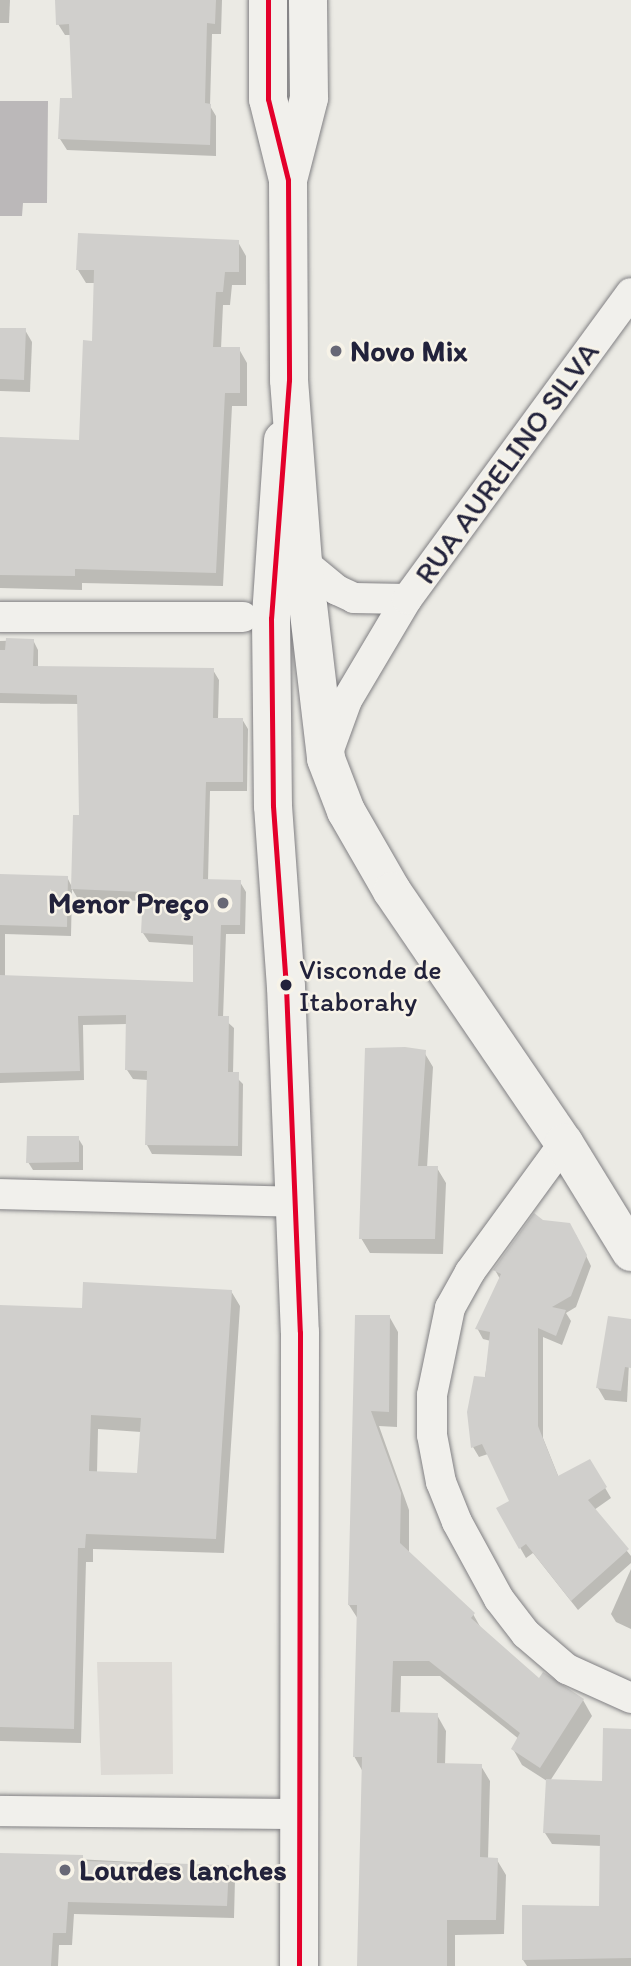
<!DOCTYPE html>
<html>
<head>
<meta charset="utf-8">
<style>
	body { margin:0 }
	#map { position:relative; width:631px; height:1966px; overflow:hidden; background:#ebeae4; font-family:Itim,sans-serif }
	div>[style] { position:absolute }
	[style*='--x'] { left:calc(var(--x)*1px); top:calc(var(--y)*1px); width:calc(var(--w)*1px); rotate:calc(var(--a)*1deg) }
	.green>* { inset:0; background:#dddad5 }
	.water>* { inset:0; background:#bbb8b9 }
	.shadow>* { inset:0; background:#0003 }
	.building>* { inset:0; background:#d0cfcc }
	.roads { filter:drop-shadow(0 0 2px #818083) drop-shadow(0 0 2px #818083) }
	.street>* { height:30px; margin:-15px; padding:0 15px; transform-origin:15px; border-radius:15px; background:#f1f0ec }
	.secondary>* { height:38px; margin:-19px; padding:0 19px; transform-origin:19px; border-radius:19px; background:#f1f0ec }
	.primary>* { height:38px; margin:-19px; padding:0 19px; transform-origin:19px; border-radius:19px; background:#f1f0ec }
	.bus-1>* { height:5px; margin:-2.5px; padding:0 2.5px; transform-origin:2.5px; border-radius:2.5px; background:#e4002b }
	.dots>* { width:19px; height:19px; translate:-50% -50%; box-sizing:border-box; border:4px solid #f7f3e8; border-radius:50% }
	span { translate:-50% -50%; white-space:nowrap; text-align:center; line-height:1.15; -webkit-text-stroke:5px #f7f3e8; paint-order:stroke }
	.bus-label { font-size:28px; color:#22223b }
	.left { translate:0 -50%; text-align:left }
	.poi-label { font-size:30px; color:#22223b; font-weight:700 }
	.right { translate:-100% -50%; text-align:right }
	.street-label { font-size:30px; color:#22223b }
</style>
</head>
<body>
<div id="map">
	<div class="green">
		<div style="clip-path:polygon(97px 1662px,172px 1662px,173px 1774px,101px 1775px)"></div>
	</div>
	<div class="water">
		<div style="clip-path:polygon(0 101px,48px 101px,47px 203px,23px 203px,22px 216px,0 216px)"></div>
	</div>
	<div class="shadow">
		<div style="clip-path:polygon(0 0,10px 0,9px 23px,0 23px)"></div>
		<div style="clip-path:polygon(57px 0,222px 0,221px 34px,212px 34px,210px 106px,216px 116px,216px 156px,67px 150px,60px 139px,74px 100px,71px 35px,65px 35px,58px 24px)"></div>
		<div style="clip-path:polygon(238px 242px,246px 256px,246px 285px,232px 285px,230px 305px,223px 305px,221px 349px,239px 349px,247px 363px,247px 406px,232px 406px,223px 586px,82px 583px,82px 590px,0 588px,0 439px,81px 442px,94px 343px,96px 283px,86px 283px,78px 270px)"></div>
		<div style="clip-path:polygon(0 329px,25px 330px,32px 342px,30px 392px,0 391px)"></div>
		<div style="clip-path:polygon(evenodd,33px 640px,38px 650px,38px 667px,213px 670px,219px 680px,218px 719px,242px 719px,248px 729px,247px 791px,210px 791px,208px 881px,240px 882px,246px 892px,245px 934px,226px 934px,223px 1018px,234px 1028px,233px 1074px,243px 1084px,242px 1156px,152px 1154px,147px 1145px,148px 1080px,133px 1079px,127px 1070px,127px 1024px,83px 1025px,84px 1080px,0 1083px,0 876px,67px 877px,72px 887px,81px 817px,79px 704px,0 703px,0 641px,33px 640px,72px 889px,78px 899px,144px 901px,143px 933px,149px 942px,195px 945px,194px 984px,5px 977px,5px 934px,71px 936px,72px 889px)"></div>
		<div style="clip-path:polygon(424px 1052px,433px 1067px,427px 1168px,437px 1168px,446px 1183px,443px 1254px,370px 1253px,361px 1238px)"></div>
		<div style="clip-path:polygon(78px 1138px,83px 1146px,83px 1170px,33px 1170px,28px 1162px)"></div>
		<div style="clip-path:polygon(543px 1222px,576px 1235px,591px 1266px,576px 1307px,566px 1313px,571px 1321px,562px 1345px,543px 1337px,543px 1438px,559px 1478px,590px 1462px,611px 1498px,594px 1510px,631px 1556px,631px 1563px,578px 1610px,533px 1553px,526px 1558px,498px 1509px,511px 1502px,488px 1454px,479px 1457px,473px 1447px,491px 1341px,483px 1339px,477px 1328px,500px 1279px,495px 1270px)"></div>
		<div style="clip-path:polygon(evenodd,231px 1291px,240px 1306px,224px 1553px,93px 1549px,93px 1562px,86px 1562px,81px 1743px,0 1741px,0 1306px,83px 1310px,231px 1291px,98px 1429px,141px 1432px,138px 1475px,97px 1473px,98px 1429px)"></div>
		<div style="clip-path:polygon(357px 1316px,389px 1316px,398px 1332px,397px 1427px,379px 1426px,409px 1510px,409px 1553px,473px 1614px,482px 1630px,539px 1680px,583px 1700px,592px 1716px,550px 1781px,604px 1783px,631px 1731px,631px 1966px,527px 1966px,523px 1960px,601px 1908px,602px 1846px,552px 1844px,545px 1833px,547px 1781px,522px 1765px,513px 1749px,519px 1739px,440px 1676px,401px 1676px,400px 1714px,437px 1715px,446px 1731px,445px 1765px,481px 1766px,490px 1781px,488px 1859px,497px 1860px,506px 1875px,504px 1934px,455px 1935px,455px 1966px,359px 1966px,363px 1772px,354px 1756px,358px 1619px,349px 1605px)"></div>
		<div style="clip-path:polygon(631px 1323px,627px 1402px,605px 1400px,598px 1388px)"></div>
		<div style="clip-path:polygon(631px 1569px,631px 1629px,616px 1622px,611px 1614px)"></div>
		<div style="clip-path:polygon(0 1855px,228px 1867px,235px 1879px,234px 1918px,74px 1914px,72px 1945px,59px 1945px,58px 1966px,0 1966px)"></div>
	</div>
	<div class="building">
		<div style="clip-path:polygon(55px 0,216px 0,215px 24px,207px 23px,205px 103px,211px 104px,210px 145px,58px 139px,60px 98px,72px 98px,69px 24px,56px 25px)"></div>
		<div style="clip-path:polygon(78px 233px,239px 240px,239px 272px,225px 272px,223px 292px,216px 292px,213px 347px,240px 347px,240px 393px,225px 393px,216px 573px,75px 569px,75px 576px,0 575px,0 437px,79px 440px,83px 340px,92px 341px,94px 270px,76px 270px)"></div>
		<div style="clip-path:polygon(0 328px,26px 328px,24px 380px,0 379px)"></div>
		<div style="clip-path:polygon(6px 638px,34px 639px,33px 666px,214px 668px,213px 718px,243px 718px,243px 782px,206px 782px,203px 879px,241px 880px,240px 925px,221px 925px,218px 1016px,229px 1016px,228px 1072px,239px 1072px,238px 1146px,145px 1145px,147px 1071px,125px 1070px,126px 1015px,78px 1016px,80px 1071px,0 1073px,0 975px,193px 982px,193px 936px,141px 933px,143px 892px,71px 889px,73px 815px,79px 815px,77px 695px,0 693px,0 650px,5px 650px)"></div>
		<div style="clip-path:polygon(0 874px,68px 876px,67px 927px,0 925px)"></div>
		<div style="clip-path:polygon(405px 1047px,426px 1050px,418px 1166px,438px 1166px,435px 1239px,359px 1239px,365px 1048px)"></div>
		<div style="clip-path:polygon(27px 1136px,79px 1136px,79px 1162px,26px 1163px)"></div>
		<div style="clip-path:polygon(534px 1213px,543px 1220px,570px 1223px,587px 1255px,571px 1296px,552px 1307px,566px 1310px,556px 1336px,538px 1328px,538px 1426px,558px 1476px,590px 1459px,607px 1487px,588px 1500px,629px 1549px,571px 1601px,526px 1544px,519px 1549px,496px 1508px,509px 1501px,482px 1444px,471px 1448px,467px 1412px,474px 1376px,485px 1377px,490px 1332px,475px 1329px,501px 1274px,493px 1270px)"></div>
		<div style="clip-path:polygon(evenodd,83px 1282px,232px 1290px,216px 1539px,86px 1534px,85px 1548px,78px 1548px,74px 1729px,0 1727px,0 1305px,82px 1308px,83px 1282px,91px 1415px,141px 1418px,137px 1473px,89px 1471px,91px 1415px)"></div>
		<div style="clip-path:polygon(355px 1315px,390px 1315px,389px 1412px,371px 1411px,401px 1493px,400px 1543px,475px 1613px,471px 1618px,539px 1678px,543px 1672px,584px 1699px,540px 1768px,511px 1749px,520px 1733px,429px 1661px,393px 1661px,391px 1712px,438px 1713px,437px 1763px,482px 1764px,480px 1857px,498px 1858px,496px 1920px,447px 1920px,447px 1966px,357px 1966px,362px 1757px,353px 1757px,357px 1605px,348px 1605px)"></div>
		<div style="clip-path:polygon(608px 1316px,631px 1319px,631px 1368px,625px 1367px,621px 1391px,596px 1388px)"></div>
		<div style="clip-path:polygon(603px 1728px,631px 1729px,631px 1958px,522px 1960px,522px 1905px,599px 1906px,600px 1835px,543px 1833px,546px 1779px,602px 1781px)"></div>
		<div style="clip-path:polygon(0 1853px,83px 1855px,83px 1861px,229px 1865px,227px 1906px,68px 1902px,66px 1933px,53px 1933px,51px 1966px,0 1966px)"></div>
	</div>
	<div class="roads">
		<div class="street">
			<div style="--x:303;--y:562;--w:44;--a:39.5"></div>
			<div style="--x:337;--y:590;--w:19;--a:25"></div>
			<div style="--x:354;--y:598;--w:53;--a:1.1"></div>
			<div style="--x:0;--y:617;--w:243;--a:0"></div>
			<div style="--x:328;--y:752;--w:55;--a:-69.9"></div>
			<div style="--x:347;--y:700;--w:117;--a:-59.3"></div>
			<div style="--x:407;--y:599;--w:379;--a:-53.8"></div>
			<div style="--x:564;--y:1143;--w:160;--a:126.1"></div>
			<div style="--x:470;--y:1272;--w:41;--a:119.1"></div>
			<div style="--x:450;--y:1308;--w:89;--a:101.7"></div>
			<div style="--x:432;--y:1395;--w:40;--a:90"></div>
			<div style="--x:432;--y:1435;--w:48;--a:79.2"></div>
			<div style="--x:441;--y:1482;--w:43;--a:68.2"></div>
			<div style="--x:457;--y:1522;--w:88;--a:61.4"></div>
			<div style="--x:499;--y:1599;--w:44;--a:52.4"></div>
			<div style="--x:526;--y:1634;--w:54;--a:40.5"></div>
			<div style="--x:567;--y:1669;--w:70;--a:24.4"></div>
			<div style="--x:0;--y:1194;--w:297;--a:1.5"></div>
			<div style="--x:0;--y:1811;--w:299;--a:0.6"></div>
		</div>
		<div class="secondary">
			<div style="--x:288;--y:180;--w:85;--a:-75.6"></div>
			<div style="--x:309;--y:98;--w:98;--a:-90.6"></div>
			<div style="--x:283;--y:440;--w:178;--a:93.9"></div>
			<div style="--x:271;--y:618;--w:188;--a:89.4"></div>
			<div style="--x:273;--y:806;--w:181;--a:85.9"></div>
			<div style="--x:286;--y:987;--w:345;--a:87.7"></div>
			<div style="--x:300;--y:1332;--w:634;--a:90.09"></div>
		</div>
		<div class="primary">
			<div style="--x:268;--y:0;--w:99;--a:90"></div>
			<div style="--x:268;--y:99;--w:83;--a:76.1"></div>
			<div style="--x:288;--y:180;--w:200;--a:89.7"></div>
			<div style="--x:289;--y:380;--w:183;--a:85.6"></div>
			<div style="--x:303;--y:562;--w:198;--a:83.3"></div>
			<div style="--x:326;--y:759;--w:56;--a:69"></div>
			<div style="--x:346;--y:811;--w:92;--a:60.1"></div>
			<div style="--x:392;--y:891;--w:305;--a:55.7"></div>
			<div style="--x:564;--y:1143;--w:128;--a:58.4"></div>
		</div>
	</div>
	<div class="bus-1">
		<div style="--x:268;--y:0;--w:99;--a:90"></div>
		<div style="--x:268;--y:99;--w:83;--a:76.1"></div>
		<div style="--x:288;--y:180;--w:200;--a:89.7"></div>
		<div style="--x:289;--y:380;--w:239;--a:94.3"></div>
		<div style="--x:271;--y:618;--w:188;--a:89.4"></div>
		<div style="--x:273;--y:806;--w:181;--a:85.9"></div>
		<div style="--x:286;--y:987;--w:345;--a:87.7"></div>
		<div style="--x:300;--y:1332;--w:634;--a:90.09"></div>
	</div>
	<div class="dots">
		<div style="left:336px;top:351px;background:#686876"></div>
		<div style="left:223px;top:903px;background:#686876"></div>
		<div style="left:286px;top:985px;background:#22223b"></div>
		<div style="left:65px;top:1870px;background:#686876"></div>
	</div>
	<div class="bus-label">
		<span class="left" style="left:299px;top:985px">Visconde de<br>Itaborahy</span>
	</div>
	<div class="poi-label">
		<span class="left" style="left:350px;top:351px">Novo Mix</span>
		<span class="right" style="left:209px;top:903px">Menor Preço</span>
		<span class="left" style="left:79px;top:1870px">Lourdes lanches</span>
	</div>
	<div class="street-label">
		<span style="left:507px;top:463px;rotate:-54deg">RUA AURELINO SILVA</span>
	</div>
</div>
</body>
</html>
